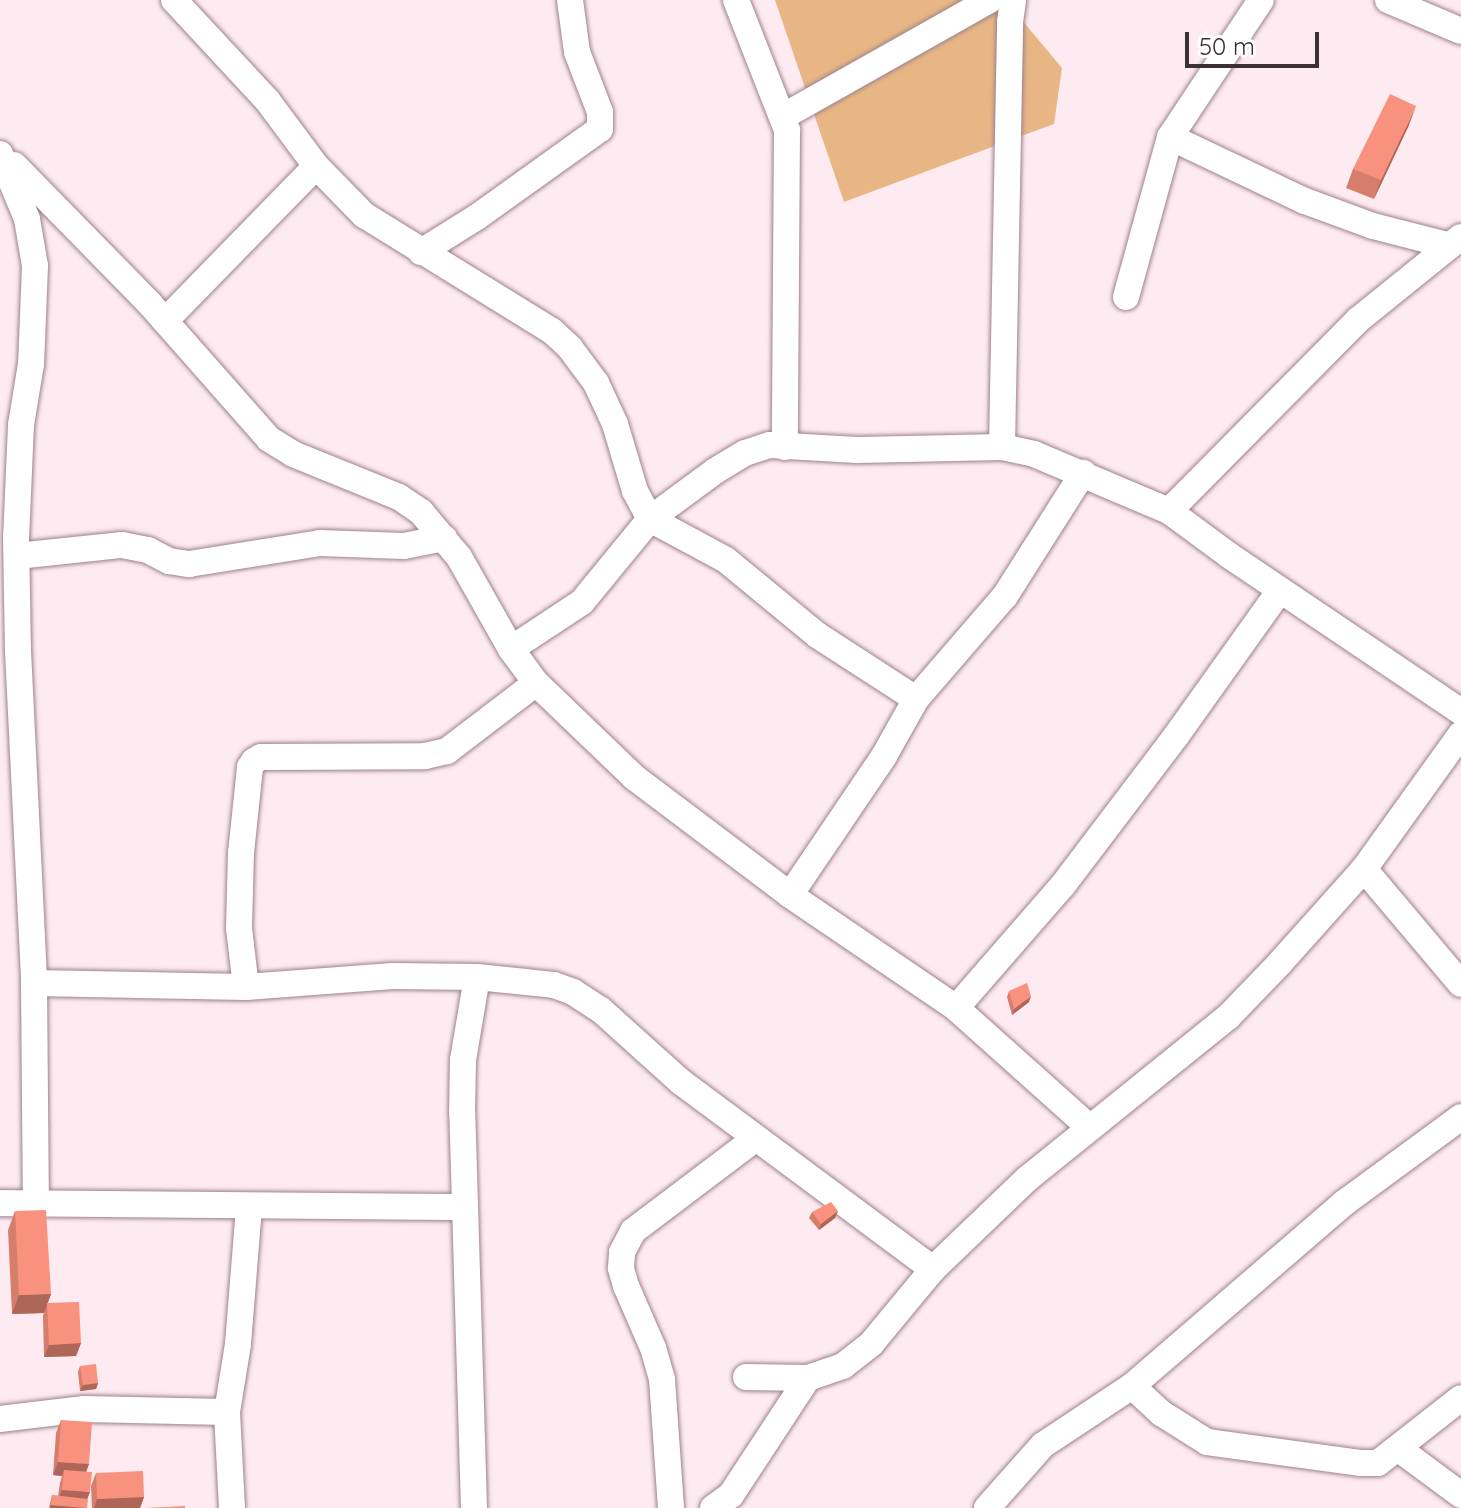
<!DOCTYPE html>
<html>
<head>
<meta charset="utf-8">
<style>
	body { margin:0 }
	#map { position:relative; width:1461px; height:1508px; overflow:hidden; background:#feebf1; font-family:Quicksand,sans-serif }
	div>[style] { position:absolute }
	[style*='--x'] { left:calc(var(--x)*1px); top:calc(var(--y)*1px); width:calc(var(--w)*1px); rotate:calc(var(--a)*1deg) }
	.green>* { inset:0; background:#e8b685 }
	.roads { filter:drop-shadow(0 0 2px #9d828a) drop-shadow(0 0 2px #9d828a) }
	.minor>* { height:26px; margin:-13px; padding:0 13px; transform-origin:13px; border-radius:13px; background:#fff }
	.wall>* { inset:0; background:#d57e6c }
	.shaded-wall>* { inset:0; background:#ae6658 }
	.building>* { inset:0; background:#f8927e }
	span { translate:-50% -50%; white-space:nowrap; text-align:center; line-height:1.15; -webkit-text-stroke:7px #fff; paint-order:stroke }
	.scale { position:absolute; left:1185px; top:32px; width:134px; height:36px; box-sizing:border-box; border:4px solid #3b3033; border-top:0; padding-left:10px; font-size:24px; line-height:28px; white-space:nowrap; color:#3b3033; -webkit-text-stroke:6px #fff; paint-order:stroke }
</style>
</head>
<body>
<div id="map">
	<div class="green">
		<div style="clip-path:polygon(775px 0,1005px 0,1062px 68px,1054px 124px,844px 202px)"></div>
	</div>
	<div class="roads">
		<div class="minor">
			<div style="--x:174;--y:0;--w:137;--a:47.1"></div>
			<div style="--x:267;--y:100;--w:82;--a:53.4"></div>
			<div style="--x:316;--y:166;--w:69;--a:45.6"></div>
			<div style="--x:364;--y:215;--w:221;--a:31.7"></div>
			<div style="--x:552;--y:331;--w:25;--a:43"></div>
			<div style="--x:570;--y:348;--w:44;--a:53.4"></div>
			<div style="--x:596;--y:383;--w:45;--a:65.1"></div>
			<div style="--x:615;--y:424;--w:70;--a:73.4"></div>
			<div style="--x:635;--y:491;--w:32;--a:62"></div>
			<div style="--x:650;--y:519;--w:81;--a:-36.4"></div>
			<div style="--x:715;--y:471;--w:35;--a:-31"></div>
			<div style="--x:745;--y:453;--w:26;--a:-18"></div>
			<div style="--x:770;--y:445;--w:87;--a:3.3"></div>
			<div style="--x:857;--y:450;--w:145;--a:-1.2"></div>
			<div style="--x:1002;--y:447;--w:33;--a:12"></div>
			<div style="--x:1034;--y:454;--w:147;--a:22.9"></div>
			<div style="--x:1169;--y:511;--w:76;--a:36.4"></div>
			<div style="--x:1230;--y:556;--w:279;--a:34"></div>
			<div style="--x:736;--y:0;--w:140;--a:68.6"></div>
			<div style="--x:787;--y:130;--w:317;--a:90.4"></div>
			<div style="--x:1388;--y:0;--w:79;--a:23"></div>
			<div style="--x:784;--y:116;--w:236;--a:-29.4"></div>
			<div style="--x:1170;--y:137;--w:149;--a:25.4"></div>
			<div style="--x:1305;--y:201;--w:72;--a:20.2"></div>
			<div style="--x:1373;--y:226;--w:76;--a:14.4"></div>
			<div style="--x:0;--y:154;--w:70;--a:67.4"></div>
			<div style="--x:27;--y:219;--w:48;--a:80.3"></div>
			<div style="--x:35;--y:266;--w:98;--a:92.3"></div>
			<div style="--x:31;--y:364;--w:62;--a:99.3"></div>
			<div style="--x:21;--y:425;--w:113;--a:92.5"></div>
			<div style="--x:16;--y:538;--w:113;--a:89"></div>
			<div style="--x:18;--y:651;--w:332;--a:87.2"></div>
			<div style="--x:34;--y:983;--w:212;--a:1.1"></div>
			<div style="--x:246;--y:987;--w:147;--a:-4.3"></div>
			<div style="--x:393;--y:976;--w:84;--a:0.7"></div>
			<div style="--x:477;--y:977;--w:77;--a:5.9"></div>
			<div style="--x:554;--y:985;--w:20;--a:20"></div>
			<div style="--x:573;--y:992;--w:33;--a:33"></div>
			<div style="--x:601;--y:1010;--w:108;--a:42"></div>
			<div style="--x:681;--y:1082;--w:314;--a:36.6"></div>
			<div style="--x:14;--y:165;--w:194;--a:45.6"></div>
			<div style="--x:150;--y:304;--w:180;--a:48.6"></div>
			<div style="--x:269;--y:439;--w:28;--a:32"></div>
			<div style="--x:293;--y:454;--w:114;--a:22.1"></div>
			<div style="--x:399;--y:497;--w:27;--a:34"></div>
			<div style="--x:421;--y:512;--w:59;--a:49.8"></div>
			<div style="--x:459;--y:557;--w:106;--a:60.5"></div>
			<div style="--x:511;--y:649;--w:42;--a:53.7"></div>
			<div style="--x:536;--y:683;--w:137;--a:43.8"></div>
			<div style="--x:635;--y:778;--w:194;--a:37"></div>
			<div style="--x:790;--y:895;--w:201;--a:34.2"></div>
			<div style="--x:956;--y:1008;--w:177;--a:41.8"></div>
			<div style="--x:421;--y:252;--w:66;--a:-32"></div>
			<div style="--x:477;--y:217;--w:151;--a:-35.6"></div>
			<div style="--x:600;--y:129;--w:17;--a:-90"></div>
			<div style="--x:600;--y:112;--w:64;--a:-111"></div>
			<div style="--x:577;--y:52;--w:52;--a:-97.7"></div>
			<div style="--x:1126;--y:297;--w:166;--a:-74.6"></div>
			<div style="--x:1170;--y:137;--w:164;--a:-56.4"></div>
			<div style="--x:165;--y:321;--w:216;--a:-45.7"></div>
			<div style="--x:1002;--y:447;--w:425;--a:-88.9"></div>
			<div style="--x:1010;--y:22;--w:22;--a:-82"></div>
			<div style="--x:1169;--y:511;--w:269;--a:-45.3"></div>
			<div style="--x:1358;--y:320;--w:132;--a:-38.9"></div>
			<div style="--x:17;--y:556;--w:106;--a:-6"></div>
			<div style="--x:122;--y:545;--w:26;--a:11"></div>
			<div style="--x:148;--y:550;--w:24;--a:28"></div>
			<div style="--x:169;--y:561;--w:20;--a:9"></div>
			<div style="--x:189;--y:564;--w:133;--a:-9.1"></div>
			<div style="--x:320;--y:543;--w:84;--a:2"></div>
			<div style="--x:404;--y:546;--w:41;--a:-11.3"></div>
			<div style="--x:511;--y:649;--w:85;--a:-33.5"></div>
			<div style="--x:582;--y:602;--w:107;--a:-50.7"></div>
			<div style="--x:650;--y:519;--w:86;--a:28.3"></div>
			<div style="--x:726;--y:560;--w:118;--a:39.5"></div>
			<div style="--x:817;--y:635;--w:118;--a:32.9"></div>
			<div style="--x:1364;--y:869;--w:150;--a:49.9"></div>
			<div style="--x:790;--y:895;--w:168;--a:-55.9"></div>
			<div style="--x:884;--y:756;--w:65;--a:-60.7"></div>
			<div style="--x:916;--y:699;--w:136;--a:-49.2"></div>
			<div style="--x:1005;--y:596;--w:146;--a:-57.6"></div>
			<div style="--x:34;--y:983;--w:218;--a:89.5"></div>
			<div style="--x:246;--y:987;--w:59;--a:-96.8"></div>
			<div style="--x:239;--y:928;--w:75;--a:-88.5"></div>
			<div style="--x:241;--y:853;--w:86;--a:-84"></div>
			<div style="--x:250;--y:767;--w:7;--a:-56"></div>
			<div style="--x:254;--y:761;--w:8;--a:-30"></div>
			<div style="--x:261;--y:757;--w:164;--a:-0.3"></div>
			<div style="--x:425;--y:756;--w:23;--a:-13"></div>
			<div style="--x:447;--y:751;--w:112;--a:-37.4"></div>
			<div style="--x:956;--y:1008;--w:163;--a:-49"></div>
			<div style="--x:1063;--y:885;--w:187;--a:-52.8"></div>
			<div style="--x:1176;--y:736;--w:179;--a:-54.5"></div>
			<div style="--x:0;--y:1203;--w:465;--a:0.5"></div>
			<div style="--x:746;--y:1377;--w:62;--a:0.9"></div>
			<div style="--x:808;--y:1378;--w:37;--a:-19"></div>
			<div style="--x:843;--y:1366;--w:36;--a:-38"></div>
			<div style="--x:871;--y:1344;--w:97;--a:-50.4"></div>
			<div style="--x:933;--y:1269;--w:130;--a:-43.8"></div>
			<div style="--x:1027;--y:1179;--w:258;--a:-38.9"></div>
			<div style="--x:1228;--y:1017;--w:74;--a:-46.1"></div>
			<div style="--x:1279;--y:964;--w:127;--a:-48.2"></div>
			<div style="--x:1364;--y:869;--w:166;--a:-54.3"></div>
			<div style="--x:1132;--y:1386;--w:40;--a:43"></div>
			<div style="--x:1161;--y:1413;--w:54;--a:32.2"></div>
			<div style="--x:1207;--y:1442;--w:154;--a:7.8"></div>
			<div style="--x:1360;--y:1463;--w:18;--a:0"></div>
			<div style="--x:1378;--y:1463;--w:105;--a:-38.1"></div>
			<div style="--x:0;--y:1419;--w:85;--a:-6.8"></div>
			<div style="--x:84;--y:1409;--w:143;--a:1.2"></div>
			<div style="--x:1399;--y:1449;--w:77;--a:36.6"></div>
			<div style="--x:232;--y:1508;--w:96;--a:-93"></div>
			<div style="--x:227;--y:1412;--w:69;--a:-80.8"></div>
			<div style="--x:238;--y:1344;--w:137;--a:-85.4"></div>
			<div style="--x:474;--y:1508;--w:395;--a:-91.7"></div>
			<div style="--x:462;--y:1113;--w:53;--a:-88.9"></div>
			<div style="--x:463;--y:1060;--w:84;--a:-80.4"></div>
			<div style="--x:671;--y:1508;--w:129;--a:-94"></div>
			<div style="--x:662;--y:1379;--w:32;--a:-106"></div>
			<div style="--x:653;--y:1348;--w:68;--a:-113.5"></div>
			<div style="--x:626;--y:1286;--w:19;--a:-106"></div>
			<div style="--x:621;--y:1268;--w:16;--a:-86"></div>
			<div style="--x:622;--y:1252;--w:24;--a:-62"></div>
			<div style="--x:633;--y:1231;--w:154;--a:-37.1"></div>
			<div style="--x:713;--y:1508;--w:22;--a:-36"></div>
			<div style="--x:731;--y:1495;--w:140;--a:-56.7"></div>
			<div style="--x:987;--y:1508;--w:84;--a:-48.4"></div>
			<div style="--x:1043;--y:1445;--w:107;--a:-33.5"></div>
			<div style="--x:1132;--y:1386;--w:280;--a:-40.8"></div>
			<div style="--x:1344;--y:1203;--w:145;--a:-36.3"></div>
		</div>
	</div>
	<div class="wall">
		<div style="clip-path:polygon(1409px 125px,1374px 199px,1346px 188px,1353px 169px)"></div>
		<div style="clip-path:polygon(1009px 991px,1029px 1002px,1012px 1015px,1007px 997px)"></div>
		<div style="clip-path:polygon(15px 1211px,51px 1294px,44px 1313px,12px 1314px,8px 1230px)"></div>
		<div style="clip-path:polygon(838px 1211px,835px 1218px,819px 1230px,809px 1218px,812px 1212px)"></div>
		<div style="clip-path:polygon(47px 1303px,81px 1343px,76px 1356px,44px 1357px,43px 1316px)"></div>
		<div style="clip-path:polygon(80px 1366px,98px 1383px,96px 1389px,80px 1391px,78px 1372px)"></div>
		<div style="clip-path:polygon(61px 1420px,89px 1464px,86px 1472px,87px 1508px,49px 1508px,52px 1495px,58px 1496px,60px 1483px,62px 1476px,53px 1475px,56px 1433px)"></div>
		<div style="clip-path:polygon(96px 1473px,144px 1497px,140px 1508px,92px 1508px,91px 1486px)"></div>
	</div>
	<div class="shaded-wall">
		<div style="clip-path:polygon(1416px 106px,1409px 125px,1374px 199px,1381px 180px)"></div>
		<div style="clip-path:polygon(1031px 996px,1029px 1002px,1012px 1015px,1014px 1009px)"></div>
		<div style="clip-path:polygon(838px 1211px,835px 1218px,819px 1230px,821px 1224px)"></div>
		<div style="clip-path:polygon(51px 1294px,44px 1313px,12px 1314px,19px 1295px)"></div>
		<div style="clip-path:polygon(81px 1343px,76px 1356px,44px 1357px,49px 1345px)"></div>
		<div style="clip-path:polygon(98px 1383px,96px 1389px,80px 1391px,83px 1385px)"></div>
		<div style="clip-path:polygon(58px 1462px,89px 1464px,84px 1477px,64px 1470px,62px 1476px,53px 1475px)"></div>
		<div style="clip-path:polygon(62px 1490px,90px 1492px,85px 1505px,58px 1502px)"></div>
		<div style="clip-path:polygon(144px 1497px,140px 1508px,94px 1508px,97px 1499px)"></div>
		<div style="clip-path:polygon(51px 1505px,84px 1508px,50px 1508px)"></div>
	</div>
	<div class="building">
		<div style="clip-path:polygon(1390px 94px,1416px 106px,1381px 180px,1353px 169px)"></div>
		<div style="clip-path:polygon(1027px 983px,1031px 996px,1014px 1009px,1009px 991px)"></div>
		<div style="clip-path:polygon(831px 1202px,838px 1211px,821px 1224px,812px 1212px)"></div>
		<div style="clip-path:polygon(46px 1210px,51px 1294px,19px 1295px,15px 1211px)"></div>
		<div style="clip-path:polygon(79px 1302px,81px 1343px,49px 1345px,47px 1303px)"></div>
		<div style="clip-path:polygon(96px 1364px,98px 1383px,83px 1385px,80px 1366px)"></div>
		<div style="clip-path:polygon(61px 1420px,92px 1422px,89px 1464px,58px 1462px)"></div>
		<div style="clip-path:polygon(64px 1470px,92px 1472px,90px 1492px,62px 1490px)"></div>
		<div style="clip-path:polygon(143px 1471px,144px 1497px,97px 1499px,96px 1473px)"></div>
		<div style="clip-path:polygon(52px 1495px,88px 1499px,87px 1508px,51px 1505px)"></div>
		<div style="clip-path:polygon(185px 1506px,185px 1508px,144px 1508px)"></div>
	</div>
	<div class="scale">50 m</div>
</div>
</body>
</html>
